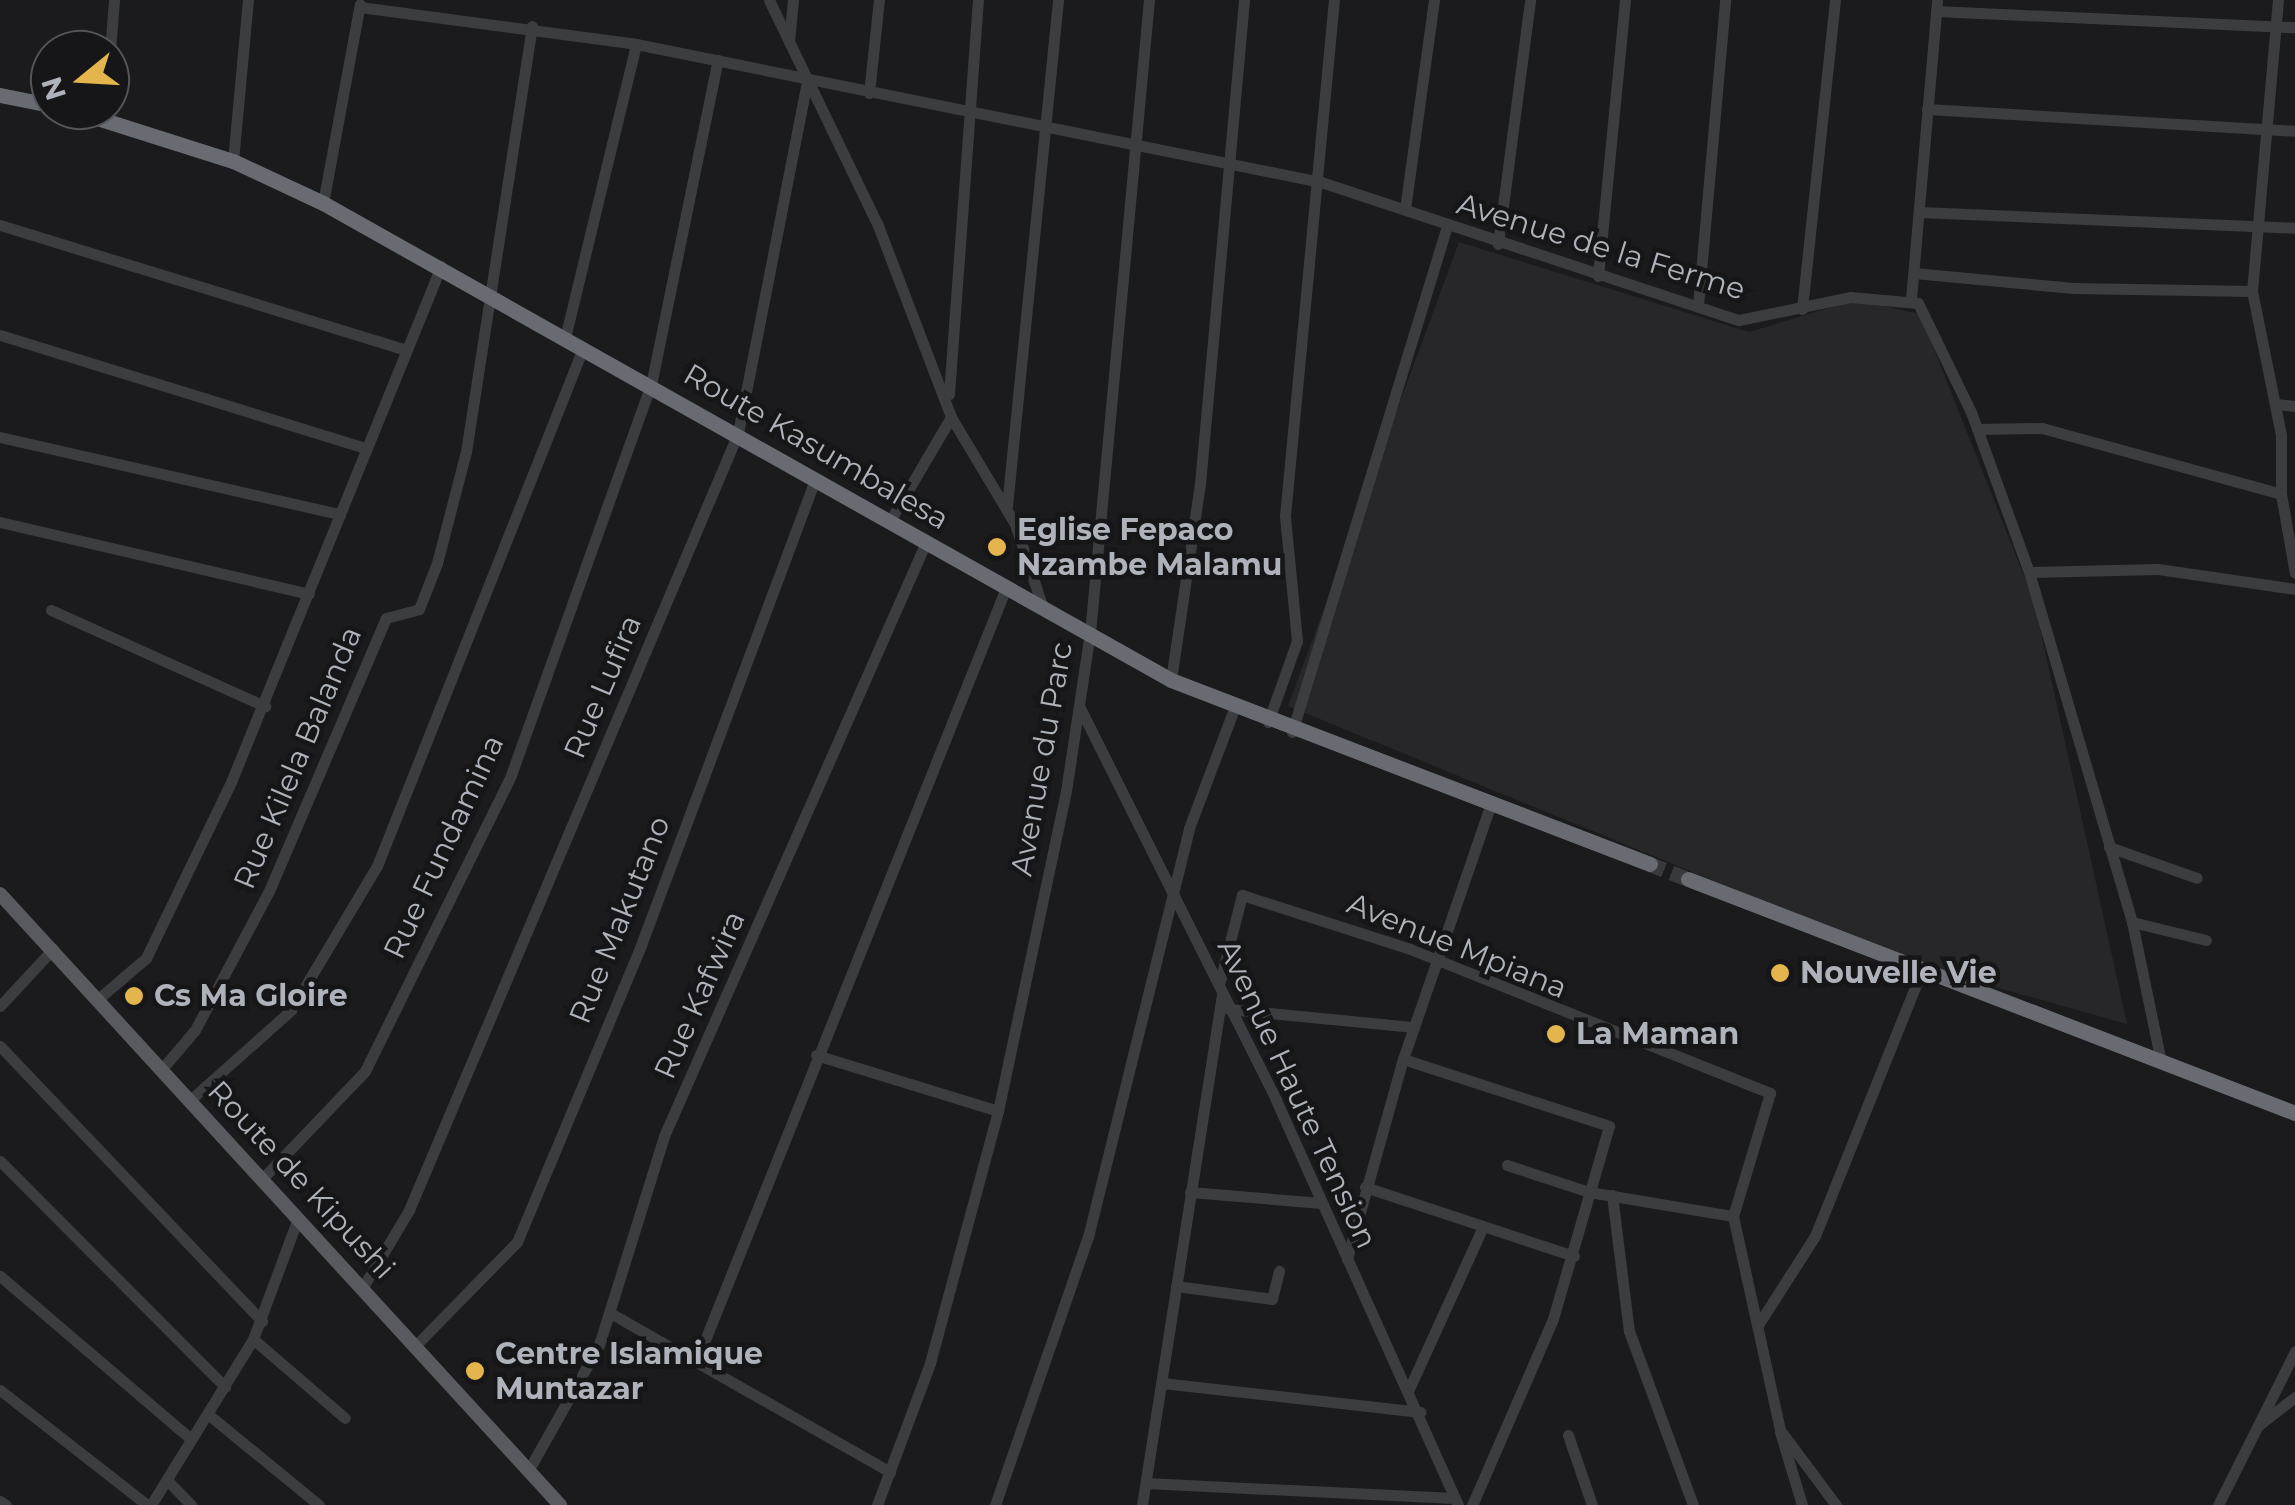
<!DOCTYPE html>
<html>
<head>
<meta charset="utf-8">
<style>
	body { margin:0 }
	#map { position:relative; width:2295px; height:1505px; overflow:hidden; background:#1b1b1d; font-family:Montserrat,sans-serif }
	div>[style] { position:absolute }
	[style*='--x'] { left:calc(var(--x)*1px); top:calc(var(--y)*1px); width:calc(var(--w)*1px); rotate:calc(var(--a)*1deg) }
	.built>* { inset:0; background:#27272a }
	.highway-tunnel>* { height:15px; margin-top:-7.5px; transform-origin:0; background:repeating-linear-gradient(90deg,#38393d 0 15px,transparent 0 23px) }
	.minor>* { height:11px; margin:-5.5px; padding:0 5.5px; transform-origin:5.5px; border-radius:5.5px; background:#3c3d41 }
	.major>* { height:14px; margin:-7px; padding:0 7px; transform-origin:7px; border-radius:7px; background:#585a60 }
	.highway>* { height:15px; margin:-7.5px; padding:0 7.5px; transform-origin:7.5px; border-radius:7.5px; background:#686b72 }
	.dots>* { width:28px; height:28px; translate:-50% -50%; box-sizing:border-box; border:5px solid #161618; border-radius:50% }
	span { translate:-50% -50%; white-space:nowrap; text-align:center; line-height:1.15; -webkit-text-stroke:9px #161618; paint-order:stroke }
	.street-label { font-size:30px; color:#aeb2bb }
	.poi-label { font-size:30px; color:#aeb2bb; font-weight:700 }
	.left { translate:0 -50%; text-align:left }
	.north { position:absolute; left:30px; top:30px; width:100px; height:100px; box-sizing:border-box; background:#161618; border:2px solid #535459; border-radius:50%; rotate:252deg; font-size:28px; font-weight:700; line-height:40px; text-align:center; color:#aeb2bb }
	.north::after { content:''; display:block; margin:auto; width:35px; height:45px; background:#e4b54c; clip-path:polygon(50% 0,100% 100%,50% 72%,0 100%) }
</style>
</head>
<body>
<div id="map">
	<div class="built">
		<div style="clip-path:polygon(1459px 242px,1749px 332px,1855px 300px,1920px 314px,2034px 601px,2127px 1024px,1924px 967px,1288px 706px)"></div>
	</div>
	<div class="highway-tunnel">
		<div style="--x:1650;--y:864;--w:41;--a:21.5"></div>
	</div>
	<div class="minor">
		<div style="--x:769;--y:0;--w:248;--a:64.2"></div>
		<div style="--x:877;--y:223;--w:208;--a:69.1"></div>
		<div style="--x:951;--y:417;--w:125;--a:59.1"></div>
		<div style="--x:1015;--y:524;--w:89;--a:71.6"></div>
		<div style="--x:2278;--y:0;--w:292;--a:95.1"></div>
		<div style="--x:2252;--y:291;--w:147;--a:78.6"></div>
		<div style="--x:2281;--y:435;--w:59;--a:90"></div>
		<div style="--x:360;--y:7;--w:278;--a:7.6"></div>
		<div style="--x:636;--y:44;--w:699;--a:11.39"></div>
		<div style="--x:1321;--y:182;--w:440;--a:18.3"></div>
		<div style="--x:1739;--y:320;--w:113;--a:-11.7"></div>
		<div style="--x:1850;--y:297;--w:68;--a:5"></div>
		<div style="--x:1918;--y:303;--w:121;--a:64.1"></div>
		<div style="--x:1971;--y:412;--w:170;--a:70.1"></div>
		<div style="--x:2029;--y:572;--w:365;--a:73.6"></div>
		<div style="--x:2132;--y:922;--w:143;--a:78.3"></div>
		<div style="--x:1936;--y:11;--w:359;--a:2.6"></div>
		<div style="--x:789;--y:41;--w:41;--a:-84.4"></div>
		<div style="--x:110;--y:51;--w:51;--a:-85.5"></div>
		<div style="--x:869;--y:93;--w:94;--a:-83.9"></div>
		<div style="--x:1927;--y:109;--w:369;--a:3.4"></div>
		<div style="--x:233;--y:161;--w:162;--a:-84.7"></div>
		<div style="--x:323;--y:203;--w:202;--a:-79.5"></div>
		<div style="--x:1405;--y:209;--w:211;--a:-82.1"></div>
		<div style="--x:1919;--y:212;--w:376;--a:2.4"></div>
		<div style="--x:0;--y:225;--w:423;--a:17.1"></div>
		<div style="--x:1498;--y:244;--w:246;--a:-82.5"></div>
		<div style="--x:1914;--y:273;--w:160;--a:5.4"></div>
		<div style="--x:2073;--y:288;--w:179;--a:1"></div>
		<div style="--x:1598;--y:276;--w:277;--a:-84.4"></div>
		<div style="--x:1911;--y:299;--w:300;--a:-85"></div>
		<div style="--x:1698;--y:305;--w:306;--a:-84.9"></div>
		<div style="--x:1802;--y:309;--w:311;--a:-83.9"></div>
		<div style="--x:0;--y:335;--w:383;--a:17.2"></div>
		<div style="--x:565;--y:338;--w:302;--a:-76.4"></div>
		<div style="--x:949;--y:394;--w:395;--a:-85.8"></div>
		<div style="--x:2276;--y:404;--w:19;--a:6"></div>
		<div style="--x:1977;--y:429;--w:65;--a:-0.9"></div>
		<div style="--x:2042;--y:428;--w:248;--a:15.4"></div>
		<div style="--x:2281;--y:494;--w:80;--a:80"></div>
		<div style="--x:0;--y:437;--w:349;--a:12.8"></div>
		<div style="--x:1007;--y:506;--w:509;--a:-84.24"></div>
		<div style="--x:890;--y:521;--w:121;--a:-59.6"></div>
		<div style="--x:0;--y:522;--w:317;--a:13.1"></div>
		<div style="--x:2029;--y:572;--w:129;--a:-1.3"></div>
		<div style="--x:2158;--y:569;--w:138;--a:8.3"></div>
		<div style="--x:51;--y:610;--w:235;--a:24.2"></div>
		<div style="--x:1171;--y:680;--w:198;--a:-81.6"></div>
		<div style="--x:1200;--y:484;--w:486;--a:-84.8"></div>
		<div style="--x:1080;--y:708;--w:438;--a:63.4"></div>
		<div style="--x:1276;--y:1100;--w:444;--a:65.8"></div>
		<div style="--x:1268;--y:722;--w:86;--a:-70.3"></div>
		<div style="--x:1297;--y:641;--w:126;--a:-95.5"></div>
		<div style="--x:1285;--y:516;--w:518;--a:-84.58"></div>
		<div style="--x:1292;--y:732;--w:529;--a:-72.97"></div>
		<div style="--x:2109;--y:847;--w:93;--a:19.4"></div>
		<div style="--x:2132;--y:922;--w:76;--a:13.7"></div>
		<div style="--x:1220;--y:981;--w:89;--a:-75.7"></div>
		<div style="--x:1242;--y:895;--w:176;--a:17.8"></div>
		<div style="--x:1410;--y:949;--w:388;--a:21.8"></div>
		<div style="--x:1770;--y:1093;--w:128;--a:106.7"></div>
		<div style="--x:1733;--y:1216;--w:219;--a:77.6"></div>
		<div style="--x:1780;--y:1430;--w:94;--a:53.3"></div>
		<div style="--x:97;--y:1000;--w:65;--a:-40.6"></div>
		<div style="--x:146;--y:958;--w:195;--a:-64.2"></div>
		<div style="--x:231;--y:782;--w:557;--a:-67.85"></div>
		<div style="--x:0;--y:1006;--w:78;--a:-47.1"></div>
		<div style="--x:1229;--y:1009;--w:186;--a:5.6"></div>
		<div style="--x:0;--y:1046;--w:380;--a:46.4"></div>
		<div style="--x:816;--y:1055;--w:190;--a:17.1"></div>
		<div style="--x:1403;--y:1059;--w:217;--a:18"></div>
		<div style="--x:1609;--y:1126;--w:201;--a:106.2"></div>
		<div style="--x:1553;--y:1319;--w:203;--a:113.5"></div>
		<div style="--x:161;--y:1070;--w:52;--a:-49.6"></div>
		<div style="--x:195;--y:1030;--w:157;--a:-62"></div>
		<div style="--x:269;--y:891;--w:297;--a:-66.8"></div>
		<div style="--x:386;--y:618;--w:34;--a:-15"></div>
		<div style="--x:419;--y:609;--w:49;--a:-68.6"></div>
		<div style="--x:437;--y:563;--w:115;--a:-75.4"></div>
		<div style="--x:466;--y:452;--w:431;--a:-81.2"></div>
		<div style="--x:189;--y:1101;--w:137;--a:-41.7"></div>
		<div style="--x:291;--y:1010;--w:168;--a:-59.2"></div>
		<div style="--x:377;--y:866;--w:557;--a:-68.31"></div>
		<div style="--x:0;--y:1161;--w:319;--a:45.1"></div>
		<div style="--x:1507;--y:1165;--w:86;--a:18.2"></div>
		<div style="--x:1589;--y:1192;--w:146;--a:9.5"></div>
		<div style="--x:261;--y:1180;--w:151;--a:-46.3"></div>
		<div style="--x:365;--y:1071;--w:330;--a:-63.7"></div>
		<div style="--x:511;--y:775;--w:414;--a:-70.3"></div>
		<div style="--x:651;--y:385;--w:332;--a:-78.4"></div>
		<div style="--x:1365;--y:1187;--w:220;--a:18.3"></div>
		<div style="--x:1190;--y:1192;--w:132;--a:4.8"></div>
		<div style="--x:1612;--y:1195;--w:137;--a:82.9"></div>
		<div style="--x:1629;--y:1331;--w:185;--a:69.8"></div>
		<div style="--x:1347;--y:1259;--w:208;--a:-74.4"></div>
		<div style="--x:1403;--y:1059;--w:273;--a:-71"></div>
		<div style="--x:0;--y:1276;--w:251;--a:40.5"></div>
		<div style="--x:1176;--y:1286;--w:97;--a:7.7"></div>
		<div style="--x:1272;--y:1299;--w:29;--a:-76"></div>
		<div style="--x:363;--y:1287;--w:90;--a:-59.1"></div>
		<div style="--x:409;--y:1210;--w:844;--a:-67.05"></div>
		<div style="--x:738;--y:433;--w:360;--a:-78.9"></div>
		<div style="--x:612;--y:1314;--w:320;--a:29.6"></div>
		<div style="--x:1758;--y:1325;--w:106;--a:-57.4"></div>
		<div style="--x:1815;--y:1236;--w:287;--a:-68.1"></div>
		<div style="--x:253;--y:1339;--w:121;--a:40.7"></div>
		<div style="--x:416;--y:1345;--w:144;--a:-45.6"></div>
		<div style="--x:517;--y:1242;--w:322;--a:-67.3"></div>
		<div style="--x:641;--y:945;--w:497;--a:-69.5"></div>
		<div style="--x:697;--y:1360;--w:832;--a:-68.19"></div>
		<div style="--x:1162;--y:1383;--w:260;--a:6.4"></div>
		<div style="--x:1409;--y:1389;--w:174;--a:-65.5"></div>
		<div style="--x:0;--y:1390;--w:187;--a:38"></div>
		<div style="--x:209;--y:1415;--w:142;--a:39.3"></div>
		<div style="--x:2259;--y:1425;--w:46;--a:-37.9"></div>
		<div style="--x:1780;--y:1432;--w:76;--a:73.2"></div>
		<div style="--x:1568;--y:1435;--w:74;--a:71.1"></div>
		<div style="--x:528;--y:1471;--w:145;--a:-60.6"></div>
		<div style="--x:599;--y:1345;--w:219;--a:-72.7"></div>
		<div style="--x:664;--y:1136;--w:649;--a:-66.2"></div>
		<div style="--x:167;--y:1480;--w:35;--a:46"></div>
		<div style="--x:1146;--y:1483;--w:308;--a:2.8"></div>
		<div style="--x:0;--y:1501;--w:7;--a:34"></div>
		<div style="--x:151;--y:1505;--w:195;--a:-58.4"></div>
		<div style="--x:253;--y:1339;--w:129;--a:-69.6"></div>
		<div style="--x:877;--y:1505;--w:152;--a:-69.5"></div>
		<div style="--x:930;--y:1363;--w:261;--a:-74.9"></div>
		<div style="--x:998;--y:1111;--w:327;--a:-78"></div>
		<div style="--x:1066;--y:791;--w:160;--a:-81.4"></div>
		<div style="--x:1090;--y:633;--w:636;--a:-84.68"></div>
		<div style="--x:995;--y:1505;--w:284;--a:-70.9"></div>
		<div style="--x:1088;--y:1237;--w:421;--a:-76.1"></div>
		<div style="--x:1189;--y:828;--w:127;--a:-69.3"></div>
		<div style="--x:1142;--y:1505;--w:516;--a:-81.09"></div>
		<div style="--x:2218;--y:1505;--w:172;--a:-63.4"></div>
	</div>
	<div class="major">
		<div style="--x:0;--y:894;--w:829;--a:47.49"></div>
	</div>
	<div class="highway">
		<div style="--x:0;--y:95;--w:51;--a:11.3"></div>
		<div style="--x:72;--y:110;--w:169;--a:17.6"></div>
		<div style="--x:233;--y:161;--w:99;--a:25"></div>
		<div style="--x:323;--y:203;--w:973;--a:29.36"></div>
		<div style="--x:1171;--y:680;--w:513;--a:21.01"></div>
		<div style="--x:1688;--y:879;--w:651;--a:21.08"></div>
	</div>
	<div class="dots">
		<div style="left:997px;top:547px;background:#e4b54c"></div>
		<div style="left:1780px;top:973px;background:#e4b54c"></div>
		<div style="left:134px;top:996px;background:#e4b54c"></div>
		<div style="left:1556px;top:1034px;background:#e4b54c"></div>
		<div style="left:475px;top:1371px;background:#e4b54c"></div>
	</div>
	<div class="street-label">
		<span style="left:1601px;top:247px;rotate:17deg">Avenue de la Ferme</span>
		<span style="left:816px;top:447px;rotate:30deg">Route Kasumbalesa</span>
		<span style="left:603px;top:687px;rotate:-67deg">Rue Lufira</span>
		<span style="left:298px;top:758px;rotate:-67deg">Rue Kilela Balanda</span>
		<span style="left:1042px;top:759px;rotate:-80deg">Avenue du Parc</span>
		<span style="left:444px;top:847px;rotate:-65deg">Rue Fundamina</span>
		<span style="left:620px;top:920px;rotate:-68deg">Rue Makutano</span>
		<span style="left:1457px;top:946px;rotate:22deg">Avenue Mpiana</span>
		<span style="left:700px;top:995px;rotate:-66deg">Rue Kafwira</span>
		<span style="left:1297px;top:1094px;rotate:65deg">Avenue Haute Tension</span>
		<span style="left:301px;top:1180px;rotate:47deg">Route de Kipushi</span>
	</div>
	<div class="poi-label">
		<span class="left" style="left:1017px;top:547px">Eglise Fepaco<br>Nzambe Malamu</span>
		<span class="left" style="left:1800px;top:973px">Nouvelle Vie</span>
		<span class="left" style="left:154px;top:996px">Cs Ma Gloire</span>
		<span class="left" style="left:1576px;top:1034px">La Maman</span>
		<span class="left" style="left:495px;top:1371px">Centre Islamique<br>Muntazar</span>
	</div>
	<div class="north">N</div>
</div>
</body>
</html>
